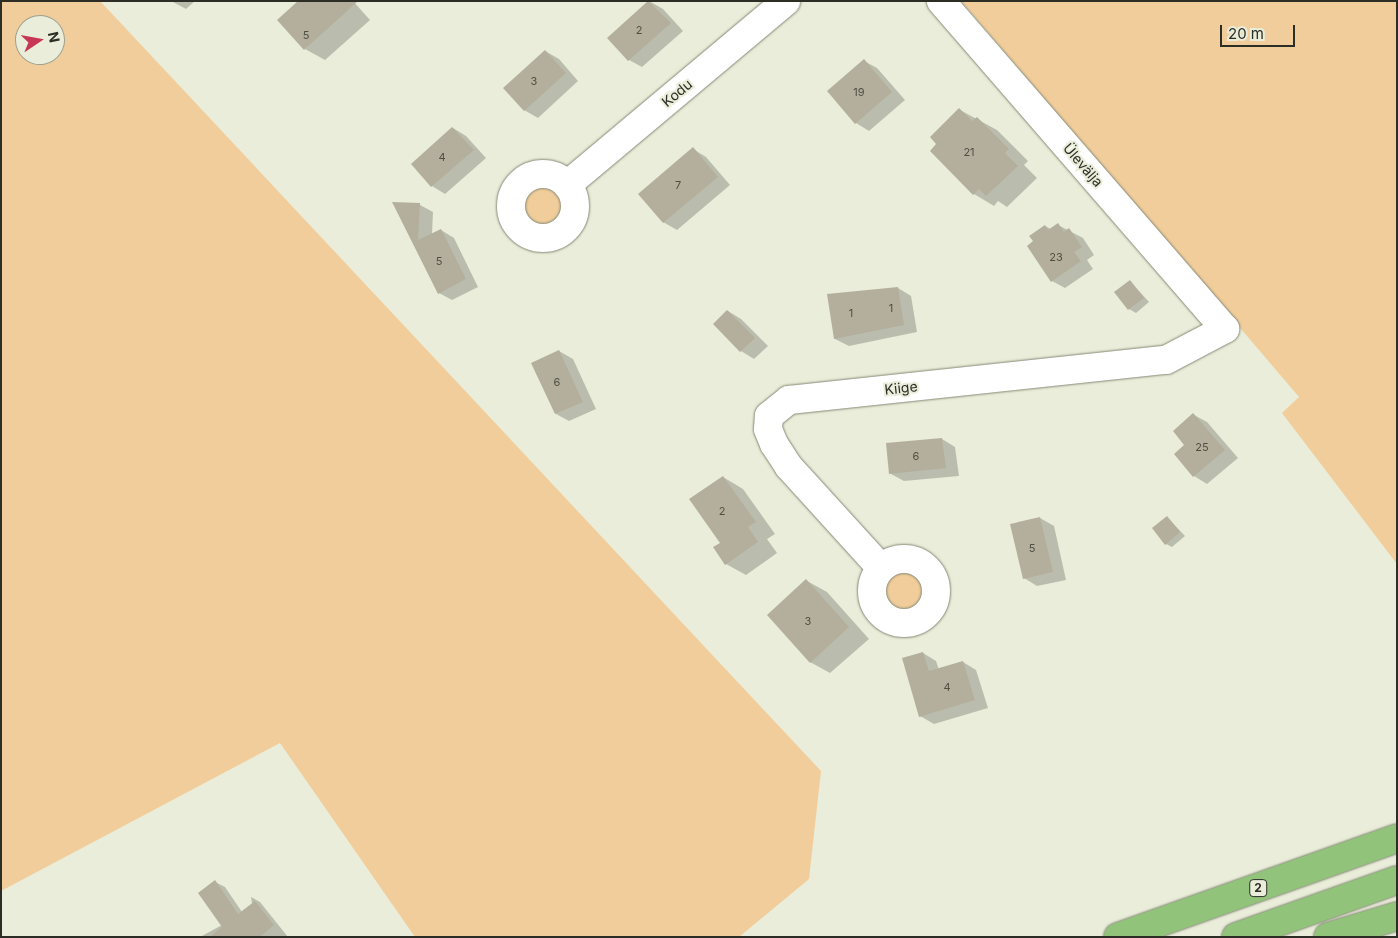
<!DOCTYPE html>
<html>
<head>
<meta charset="utf-8">
<style>
	body { margin:0 }
	#map { position:relative; width:1398px; height:938px; overflow:hidden; background:#e9edd9; font-family:Inter,sans-serif }
	div>[style] { position:absolute }
	[style*='--x'] { left:calc(var(--x)*1px); top:calc(var(--y)*1px); width:calc(var(--w)*1px); rotate:calc(var(--a)*1deg) }
	.green>* { inset:0; background:#f1cd9b }
	.round { border-radius:50% }
	.shadow>* { inset:0; background:#0003 }
	.building>* { inset:0; background:#b4af9c }
	.roads { filter:drop-shadow(0 0 1px #858977) drop-shadow(0 0 1px #858977) }
	.minor>* { height:28px; margin:-14px; padding:0 14px; transform-origin:14px; border-radius:14px; background:#fff }
	.minor>.ring { margin:-14px; padding:0; box-sizing:content-box; background:none; border:28px solid #fff; border-radius:50% }
	.trunk>* { height:28px; margin:-14px; padding:0 14px; transform-origin:14px; border-radius:14px; background:#92c37b }
	span { translate:-50% -50%; white-space:nowrap; text-align:center; line-height:1.15; -webkit-text-stroke:4px #e9edd9; paint-order:stroke }
	.number-label { font-size:11px; color:#4e4e43 }
	.number-label span { -webkit-text-stroke-width:0 }
	.shield-label span { padding:1px 4px; background:#e9edd9; border:1px solid; border-radius:4px; -webkit-text-stroke-width:0 }
	.shield-label { font-size:12px; color:#2c2d25; font-weight:700 }
	.street-label { font-size:14px; color:#2c2d25 }
	.frame { position:absolute; inset:0; border:2px solid #2c2d25; pointer-events:none }
	.north { position:absolute; left:15px; top:15px; width:50px; height:50px; box-sizing:border-box; background:#e9edd9; border:1px solid #9da091; border-radius:50%; rotate:78deg; font-size:14px; font-weight:700; line-height:20px; text-align:center; color:#2c2d25 }
	.north::after { content:''; display:block; margin:auto; width:18px; height:22px; background:#c73755; clip-path:polygon(50% 0,100% 100%,50% 72%,0 100%) }
	.scale { position:absolute; left:1220px; top:25px; width:75px; height:22px; box-sizing:border-box; border:2px solid #2c2d25; border-top:0; padding-left:6px; font-size:15px; line-height:18px; white-space:nowrap; color:#2c2d25; -webkit-text-stroke:4px #e9edd9; paint-order:stroke }
</style>
</head>
<body>
<div id="map">
	<div class="green">
		<div style="clip-path:polygon(evenodd,1px 1px,100px 1px,821px 771px,809px 879px,739px 937px,415px 937px,280px 743px,1px 891px,1px 1px,25px 25px,55px 25px,55px 55px,25px 55px,25px 25px)"></div>
		<div style="clip-path:polygon(961px 1px,1397px 1px,1397px 564px,1282px 413px,1299px 397px)"></div>
		<div class="round" style="left:520px;top:184px;width:44px;height:44px"></div>
		<div class="round" style="left:883px;top:570px;width:42px;height:42px"></div>
	</div>
	<div class="shadow">
		<div style="clip-path:polygon(171px 1px,195px 1px,186px 9px)"></div>
		<div style="clip-path:polygon(353px 1px,370px 20px,325px 60px,305px 49px)"></div>
		<div style="clip-path:polygon(649px 1px,663px 9px,683px 31px,642px 67px,629px 60px,608px 38px)"></div>
		<div style="clip-path:polygon(545px 51px,559px 59px,578px 81px,538px 118px,524px 110px)"></div>
		<div style="clip-path:polygon(864px 61px,877px 68px,905px 100px,869px 131px,856px 123px)"></div>
		<div style="clip-path:polygon(960px 110px,997px 130px,1028px 161px,1024px 165px,1037px 178px,1007px 207px,998px 201px,994px 206px,974px 194px)"></div>
		<div style="clip-path:polygon(453px 128px,466px 136px,486px 158px,445px 194px,432px 186px,412px 164px)"></div>
		<div style="clip-path:polygon(693px 149px,706px 157px,730px 185px,677px 230px,663px 222px)"></div>
		<div style="clip-path:polygon(394px 203px,420px 205px,433px 212px,432px 234px,441px 230px,454px 238px,478px 287px,452px 300px,439px 293px)"></div>
		<div style="clip-path:polygon(1058px 225px,1083px 238px,1094px 255px,1087px 260px,1093px 269px,1065px 288px,1052px 281px,1035px 242px,1045px 226px,1051px 229px)"></div>
		<div style="clip-path:polygon(1130px 281px,1149px 302px,1136px 313px,1129px 309px)"></div>
		<div style="clip-path:polygon(898px 288px,911px 296px,917px 332px,849px 346px,835px 339px,829px 295px)"></div>
		<div style="clip-path:polygon(728px 311px,741px 319px,768px 346px,754px 359px,741px 351px,715px 324px)"></div>
		<div style="clip-path:polygon(559px 351px,573px 359px,596px 409px,569px 421px,556px 414px)"></div>
		<div style="clip-path:polygon(1194px 415px,1207px 422px,1238px 458px,1207px 484px,1194px 476px,1186px 445px)"></div>
		<div style="clip-path:polygon(942px 439px,955px 447px,959px 476px,904px 481px,891px 474px)"></div>
		<div style="clip-path:polygon(723px 477px,743px 489px,775px 534px,767px 539px,777px 553px,746px 575px,726px 564px,722px 543px)"></div>
		<div style="clip-path:polygon(1167px 517px,1185px 536px,1172px 547px,1166px 544px)"></div>
		<div style="clip-path:polygon(1040px 518px,1054px 526px,1066px 580px,1037px 586px,1024px 578px)"></div>
		<div style="clip-path:polygon(807px 581px,827px 592px,869px 639px,830px 673px,810px 662px)"></div>
		<div style="clip-path:polygon(923px 653px,936px 661px,939px 670px,963px 662px,976px 670px,988px 708px,934px 724px,920px 716px)"></div>
		<div style="clip-path:polygon(215px 882px,225px 887px,242px 912px,252px 904px,251px 897px,260px 902px,288px 937px,200px 937px,222px 925px)"></div>
	</div>
	<div class="building">
		<div style="clip-path:polygon(298px 1px,358px 1px,304px 50px,277px 20px)"></div>
		<div style="clip-path:polygon(648px 1px,671px 23px,628px 61px,607px 38px)"></div>
		<div style="clip-path:polygon(545px 50px,566px 73px,524px 111px,503px 88px)"></div>
		<div style="clip-path:polygon(864px 59px,892px 92px,855px 124px,827px 91px)"></div>
		<div style="clip-path:polygon(959px 108px,972px 121px,977px 117px,1009px 149px,1005px 153px,1018px 166px,986px 196px,979px 189px,973px 195px,930px 151px,936px 144px,930px 137px)"></div>
		<div style="clip-path:polygon(452px 127px,474px 150px,431px 187px,411px 164px)"></div>
		<div style="clip-path:polygon(693px 147px,718px 177px,663px 223px,638px 194px)"></div>
		<div style="clip-path:polygon(392px 202px,420px 203px,418px 240px,441px 229px,466px 279px,438px 294px)"></div>
		<div style="clip-path:polygon(1058px 223px,1064px 232px,1069px 228px,1082px 247px,1074px 252px,1081px 261px,1051px 282px,1027px 246px,1033px 241px,1029px 236px,1045px 225px,1048px 230px)"></div>
		<div style="clip-path:polygon(1130px 280px,1144px 298px,1128px 310px,1114px 292px)"></div>
		<div style="clip-path:polygon(898px 287px,904px 325px,834px 339px,827px 294px)"></div>
		<div style="clip-path:polygon(727px 310px,755px 338px,740px 352px,713px 324px)"></div>
		<div style="clip-path:polygon(559px 350px,583px 402px,555px 414px,531px 363px)"></div>
		<div style="clip-path:polygon(1193px 413px,1225px 450px,1193px 477px,1174px 454px,1184px 445px,1173px 431px)"></div>
		<div style="clip-path:polygon(942px 438px,946px 468px,889px 474px,886px 443px)"></div>
		<div style="clip-path:polygon(723px 476px,756px 522px,748px 527px,758px 542px,725px 565px,713px 547px,720px 543px,689px 499px)"></div>
		<div style="clip-path:polygon(1167px 516px,1180px 532px,1165px 545px,1152px 528px)"></div>
		<div style="clip-path:polygon(1040px 517px,1053px 572px,1023px 579px,1010px 524px)"></div>
		<div style="clip-path:polygon(806px 579px,849px 627px,810px 663px,767px 615px)"></div>
		<div style="clip-path:polygon(923px 652px,929px 671px,963px 661px,975px 700px,919px 717px,902px 658px)"></div>
		<div style="clip-path:polygon(215px 880px,238px 914px,255px 901px,274px 925px,260px 937px,210px 937px,222px 927px,198px 893px)"></div>
	</div>
	<div class="roads">
		<div class="minor">
			<div class="ring" style="left:511px;top:174px;width:36px;height:36px"></div>
			<div style="--x:567;--y:185;--w:286;--a:-40"></div>
			<div class="ring" style="left:872px;top:559px;width:36px;height:36px"></div>
			<div style="--x:881;--y:568;--w:137;--a:-132.3"></div>
			<div style="--x:789;--y:467;--w:27;--a:-123"></div>
			<div style="--x:774;--y:444;--w:16;--a:-112"></div>
			<div style="--x:768;--y:429;--w:13;--a:-86"></div>
			<div style="--x:769;--y:416;--w:26;--a:-39"></div>
			<div style="--x:789;--y:400;--w:379;--a:-6.1"></div>
			<div style="--x:1166;--y:360;--w:67;--a:-27.7"></div>
			<div style="--x:1225;--y:329;--w:434;--a:-130.9"></div>
		</div>
		<div class="trunk">
			<div style="--x:1118;--y:937;--w:296;--a:-19.5"></div>
			<div style="--x:1236;--y:937;--w:171;--a:-19.5"></div>
			<div style="--x:1328;--y:937;--w:72;--a:-16.9"></div>
		</div>
	</div>
	<div class="number-label">
		<span style="left:639px;top:30px">2</span>
		<span style="left:306px;top:35px">5</span>
		<span style="left:534px;top:81px">3</span>
		<span style="left:859px;top:92px">19</span>
		<span style="left:969px;top:152px">21</span>
		<span style="left:442px;top:157px">4</span>
		<span style="left:678px;top:185px">7</span>
		<span style="left:1056px;top:257px">23</span>
		<span style="left:439px;top:261px">5</span>
		<span style="left:891px;top:308px">1</span>
		<span style="left:851px;top:313px">1</span>
		<span style="left:557px;top:382px">6</span>
		<span style="left:1202px;top:447px">25</span>
		<span style="left:916px;top:456px">6</span>
		<span style="left:722px;top:511px">2</span>
		<span style="left:1032px;top:548px">5</span>
		<span style="left:808px;top:621px">3</span>
		<span style="left:947px;top:687px">4</span>
	</div>
	<div class="shield-label">
		<span style="left:1258px;top:888px">2</span>
	</div>
	<div class="street-label">
		<span style="left:677px;top:93px;rotate:-40deg">Kodu</span>
		<span style="left:1083px;top:165px;rotate:49deg">Ülevälja</span>
		<span style="left:901px;top:388px;rotate:-6deg">Kiige</span>
	</div>
	<div class="frame"></div>
	<div class="north">N</div>
	<div class="scale">20 m</div>
</div>
</body>
</html>
